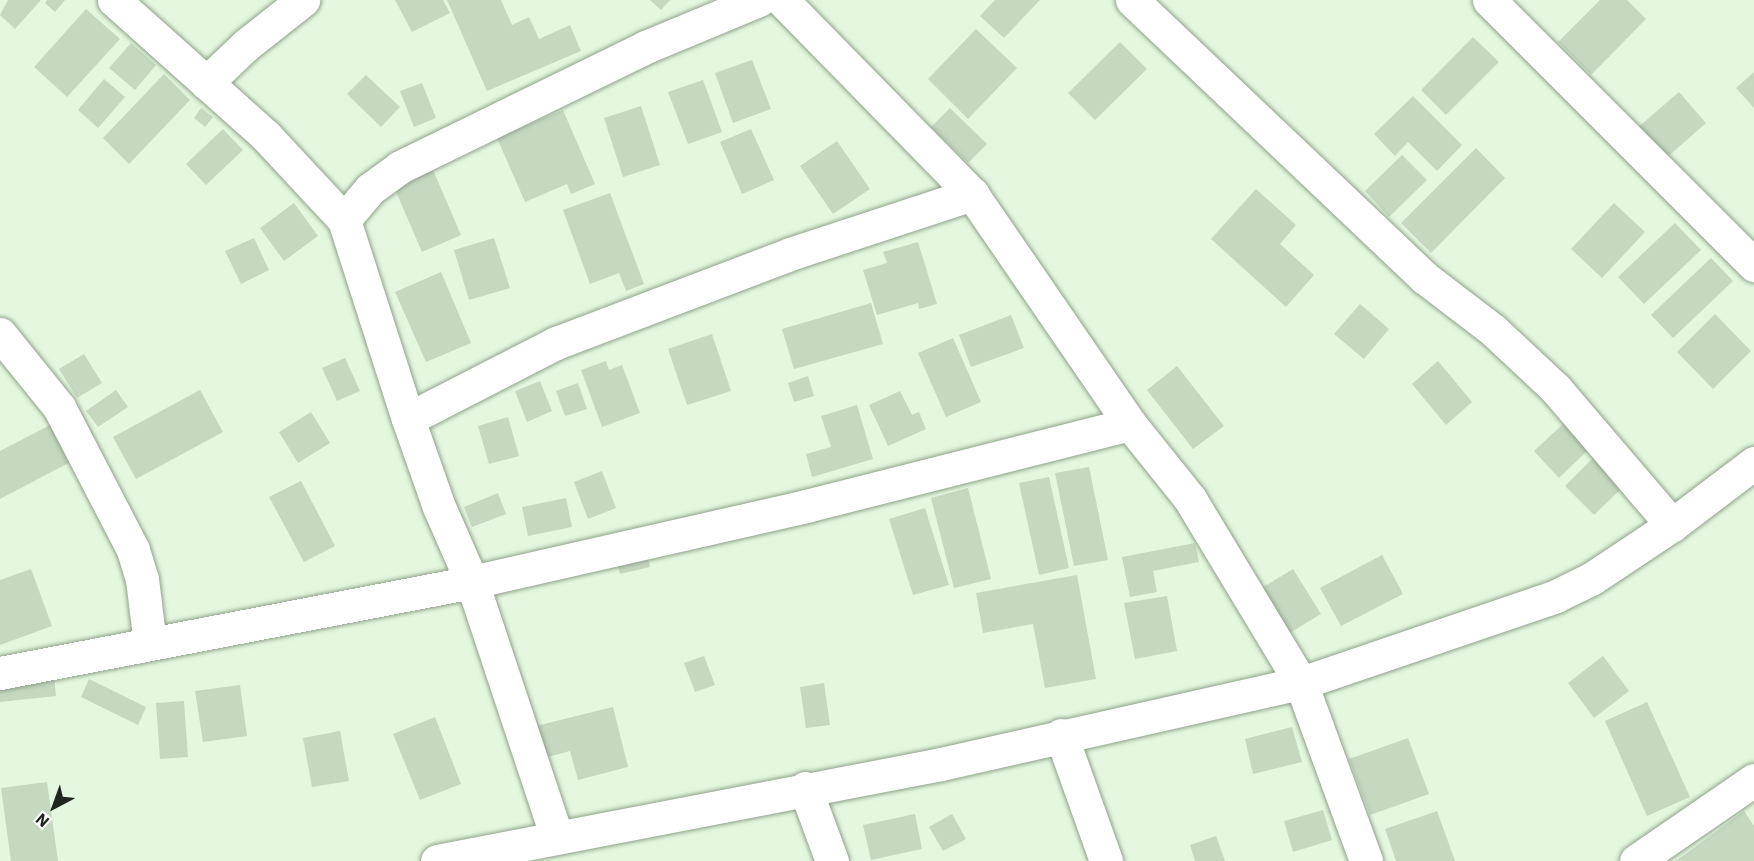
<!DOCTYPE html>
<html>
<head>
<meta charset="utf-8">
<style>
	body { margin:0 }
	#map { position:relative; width:1754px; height:861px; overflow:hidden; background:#e4f8df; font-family:"IBM Plex Sans",sans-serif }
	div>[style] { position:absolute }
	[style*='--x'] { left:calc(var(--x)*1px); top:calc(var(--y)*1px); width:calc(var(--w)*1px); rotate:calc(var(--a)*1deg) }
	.building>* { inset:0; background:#c5d8c0 }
	.roads { filter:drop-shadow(0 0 2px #8fa18a) drop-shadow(0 0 2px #8fa18a) }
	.minor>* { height:33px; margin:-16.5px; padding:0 16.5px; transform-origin:16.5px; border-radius:16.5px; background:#fff }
	.tertiary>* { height:33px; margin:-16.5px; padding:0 16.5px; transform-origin:16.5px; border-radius:16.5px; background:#fff }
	span { translate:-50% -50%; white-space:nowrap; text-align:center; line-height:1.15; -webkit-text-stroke:4.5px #fff; paint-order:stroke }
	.north { position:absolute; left:24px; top:777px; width:60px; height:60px; -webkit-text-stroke:4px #fff; paint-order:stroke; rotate:221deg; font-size:16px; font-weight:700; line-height:24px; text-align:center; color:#1f261d }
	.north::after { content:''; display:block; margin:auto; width:21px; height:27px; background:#1f261d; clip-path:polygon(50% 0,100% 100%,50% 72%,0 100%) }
</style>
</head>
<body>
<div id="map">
	<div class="building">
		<div style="clip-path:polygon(8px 0,41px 0,15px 29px,0 15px)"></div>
		<div style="clip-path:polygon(47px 0,65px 0,55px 12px,45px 3px)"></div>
		<div style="clip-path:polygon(395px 0,443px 0,450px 13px,412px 32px)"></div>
		<div style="clip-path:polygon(447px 0,501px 0,512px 25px,529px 17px,539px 39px,570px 25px,581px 51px,487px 91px)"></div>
		<div style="clip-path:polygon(650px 0,670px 0,661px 10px)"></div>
		<div style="clip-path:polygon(995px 0,1040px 0,1004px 38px,980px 16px)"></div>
		<div style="clip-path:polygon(1600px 0,1627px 0,1646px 19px,1591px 75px,1558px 42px)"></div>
		<div style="clip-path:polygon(86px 9px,120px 39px,67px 97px,34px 67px)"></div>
		<div style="clip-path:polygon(976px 29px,1017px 68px,968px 119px,928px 79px)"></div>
		<div style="clip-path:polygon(1473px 37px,1499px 62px,1446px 115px,1421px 90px)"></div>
		<div style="clip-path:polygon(1120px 42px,1147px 69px,1095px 120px,1068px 93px)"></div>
		<div style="clip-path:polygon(131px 43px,156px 65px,135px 90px,109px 68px)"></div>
		<div style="clip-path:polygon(752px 60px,771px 109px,733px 123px,715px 73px)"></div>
		<div style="clip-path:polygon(1754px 72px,1754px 108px,1736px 88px)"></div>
		<div style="clip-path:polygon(164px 74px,190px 100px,129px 164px,103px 138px)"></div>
		<div style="clip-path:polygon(366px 75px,400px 107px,381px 127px,347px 94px)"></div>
		<div style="clip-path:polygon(104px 79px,125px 97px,98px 128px,78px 110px)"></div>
		<div style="clip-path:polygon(703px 80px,722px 132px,688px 144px,668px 92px)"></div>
		<div style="clip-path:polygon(422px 83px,436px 118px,414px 127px,400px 91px)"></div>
		<div style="clip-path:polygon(1679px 92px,1706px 123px,1664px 160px,1636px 129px)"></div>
		<div style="clip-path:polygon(1413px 96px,1462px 145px,1437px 171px,1408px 142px,1395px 156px,1374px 134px)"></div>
		<div style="clip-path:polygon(641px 106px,660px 165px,623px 177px,604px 118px)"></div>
		<div style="clip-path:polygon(201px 108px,213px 117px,205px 127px,194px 118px)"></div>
		<div style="clip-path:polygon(950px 108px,987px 144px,968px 163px,931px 127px)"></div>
		<div style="clip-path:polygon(563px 110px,595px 184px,571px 194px,567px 184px,525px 202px,497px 138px)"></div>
		<div style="clip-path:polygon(223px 129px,243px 150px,206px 185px,186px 164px)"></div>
		<div style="clip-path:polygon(751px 129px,774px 180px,742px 194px,720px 142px)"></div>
		<div style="clip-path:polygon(837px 141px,870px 189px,833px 214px,800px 166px)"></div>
		<div style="clip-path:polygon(1476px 148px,1505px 178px,1431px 253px,1401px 223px)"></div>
		<div style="clip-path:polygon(1402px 155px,1427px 180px,1389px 217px,1365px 191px)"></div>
		<div style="clip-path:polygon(433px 170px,461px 235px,422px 252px,394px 187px)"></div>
		<div style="clip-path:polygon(1256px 189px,1296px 225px,1280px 244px,1314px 275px,1286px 307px,1211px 239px)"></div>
		<div style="clip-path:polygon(610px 193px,644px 284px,626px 291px,619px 273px,590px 284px,563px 210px)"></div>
		<div style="clip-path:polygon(294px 203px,318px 236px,284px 261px,260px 228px)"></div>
		<div style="clip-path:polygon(1614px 203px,1645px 232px,1602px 278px,1571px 249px)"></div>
		<div style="clip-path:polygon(1675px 223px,1701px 250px,1644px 304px,1618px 277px)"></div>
		<div style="clip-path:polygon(254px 238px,269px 270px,241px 284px,225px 251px)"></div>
		<div style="clip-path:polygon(494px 238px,510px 288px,469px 300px,454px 250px)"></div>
		<div style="clip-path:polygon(918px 242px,937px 304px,919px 309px,918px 303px,877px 315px,863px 270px,887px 263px,883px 252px)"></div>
		<div style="clip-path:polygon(1711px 258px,1733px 281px,1673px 338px,1651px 315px)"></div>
		<div style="clip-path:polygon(441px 272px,471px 343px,426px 362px,395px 292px)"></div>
		<div style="clip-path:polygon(871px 303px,883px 344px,794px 369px,782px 329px)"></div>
		<div style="clip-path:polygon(1360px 304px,1389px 329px,1364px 359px,1334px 334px)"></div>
		<div style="clip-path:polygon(1715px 314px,1751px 351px,1713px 389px,1677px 352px)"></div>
		<div style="clip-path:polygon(1011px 315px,1024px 348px,971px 367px,959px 335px)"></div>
		<div style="clip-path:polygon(712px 334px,731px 391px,687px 405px,668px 349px)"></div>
		<div style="clip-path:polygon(953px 338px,981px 402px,946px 417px,918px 353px)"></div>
		<div style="clip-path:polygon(84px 354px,102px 383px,77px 398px,59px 369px)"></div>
		<div style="clip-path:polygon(345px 358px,360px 391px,337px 401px,322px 368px)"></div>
		<div style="clip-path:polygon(606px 361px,609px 370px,622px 365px,640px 413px,602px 427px,581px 370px)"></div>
		<div style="clip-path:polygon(1438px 361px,1472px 402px,1446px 425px,1412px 384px)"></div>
		<div style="clip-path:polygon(1177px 366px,1224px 426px,1193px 449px,1147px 390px)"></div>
		<div style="clip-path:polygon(808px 376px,814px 396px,794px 402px,788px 383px)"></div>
		<div style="clip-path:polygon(540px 381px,552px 411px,527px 422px,515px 391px)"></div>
		<div style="clip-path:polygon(578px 383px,587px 409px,565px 416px,556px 391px)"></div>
		<div style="clip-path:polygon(116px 390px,128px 407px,98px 427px,86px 411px)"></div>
		<div style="clip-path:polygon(200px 390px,223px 432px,136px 479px,113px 437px)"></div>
		<div style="clip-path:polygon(900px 391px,912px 415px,919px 412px,926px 429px,888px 446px,869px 405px)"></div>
		<div style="clip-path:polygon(857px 405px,873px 459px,812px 477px,806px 454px,831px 447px,821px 416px)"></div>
		<div style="clip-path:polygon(311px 412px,330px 443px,298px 463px,279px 432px)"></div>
		<div style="clip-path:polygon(508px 417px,519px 456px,489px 464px,478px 426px)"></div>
		<div style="clip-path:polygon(56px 422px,76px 459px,0 499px,0 451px)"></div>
		<div style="clip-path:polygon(1563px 424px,1588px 450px,1559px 478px,1534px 451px)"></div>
		<div style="clip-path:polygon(1597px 454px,1626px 484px,1594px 515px,1565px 486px)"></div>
		<div style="clip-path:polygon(1089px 467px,1108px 560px,1074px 566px,1055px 473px)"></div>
		<div style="clip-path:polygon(602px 471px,616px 508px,588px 519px,574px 482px)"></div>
		<div style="clip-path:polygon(1049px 477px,1069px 568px,1039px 575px,1019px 483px)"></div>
		<div style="clip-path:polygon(301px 481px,335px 546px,304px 562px,269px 497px)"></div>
		<div style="clip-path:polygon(968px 488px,991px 579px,954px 588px,931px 498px)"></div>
		<div style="clip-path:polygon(498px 493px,506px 514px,472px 527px,464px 507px)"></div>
		<div style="clip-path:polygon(566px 498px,572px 527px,528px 536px,522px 507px)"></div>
		<div style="clip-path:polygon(925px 508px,949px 585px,913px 595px,889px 519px)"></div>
		<div style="clip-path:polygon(1195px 543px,1199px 562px,1153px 571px,1157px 592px,1130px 597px,1122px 557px)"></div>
		<div style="clip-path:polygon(647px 552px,650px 567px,620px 574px,616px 559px)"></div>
		<div style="clip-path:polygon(1382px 555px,1403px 594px,1341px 626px,1320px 588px)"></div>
		<div style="clip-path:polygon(31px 569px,52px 626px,0 645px,0 580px)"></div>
		<div style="clip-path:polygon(1293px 569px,1321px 614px,1288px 634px,1260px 589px)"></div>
		<div style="clip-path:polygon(1077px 575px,1096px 679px,1045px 688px,1033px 624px,983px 633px,976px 593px)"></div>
		<div style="clip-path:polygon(1167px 596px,1177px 651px,1135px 659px,1124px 603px)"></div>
		<div style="clip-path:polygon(704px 656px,715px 685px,695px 692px,684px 663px)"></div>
		<div style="clip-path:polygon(1603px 656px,1629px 691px,1594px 718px,1568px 683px)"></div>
		<div style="clip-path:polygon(54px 675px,56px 696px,0 702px,0 680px)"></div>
		<div style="clip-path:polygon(89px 679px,146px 707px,138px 725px,81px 697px)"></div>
		<div style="clip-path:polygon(824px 683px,830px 725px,806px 728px,800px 687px)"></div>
		<div style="clip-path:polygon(240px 685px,247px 736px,203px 742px,195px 691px)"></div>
		<div style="clip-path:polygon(184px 701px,188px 757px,160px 759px,156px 703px)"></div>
		<div style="clip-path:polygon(1647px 702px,1690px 797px,1647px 816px,1605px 721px)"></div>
		<div style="clip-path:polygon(613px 707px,628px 767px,578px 780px,570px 751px,544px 758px,536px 726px)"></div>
		<div style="clip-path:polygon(435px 717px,461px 784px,420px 800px,393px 734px)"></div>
		<div style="clip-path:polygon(1292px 727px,1302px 762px,1253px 774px,1245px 739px)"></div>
		<div style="clip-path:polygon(340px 731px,349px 781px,312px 787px,303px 738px)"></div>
		<div style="clip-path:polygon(1408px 738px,1429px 794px,1370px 815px,1349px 759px)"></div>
		<div style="clip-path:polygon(47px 782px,58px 861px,11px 861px,1px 788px)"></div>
		<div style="clip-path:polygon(1323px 810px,1332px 840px,1293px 852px,1284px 821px)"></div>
		<div style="clip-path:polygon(1437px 811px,1455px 861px,1396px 861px,1385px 829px)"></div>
		<div style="clip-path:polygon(1744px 811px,1754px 826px,1754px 861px,1676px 861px)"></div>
		<div style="clip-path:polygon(915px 814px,922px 849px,871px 860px,863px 825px)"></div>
		<div style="clip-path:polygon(952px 814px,966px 839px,943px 851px,929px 827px)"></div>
		<div style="clip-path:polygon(1216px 836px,1225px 861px,1195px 861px,1190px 845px)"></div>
	</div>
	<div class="roads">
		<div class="minor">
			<div style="--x:114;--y:0;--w:204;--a:41.8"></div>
			<div style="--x:266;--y:136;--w:115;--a:47.1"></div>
			<div style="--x:344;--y:220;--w:209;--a:72.2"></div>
			<div style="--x:408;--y:419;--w:93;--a:70.6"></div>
			<div style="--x:439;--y:507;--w:82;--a:66.3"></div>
			<div style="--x:472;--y:582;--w:267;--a:71.6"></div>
			<div style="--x:782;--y:0;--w:272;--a:45.6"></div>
			<div style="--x:972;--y:194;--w:279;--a:55.5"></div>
			<div style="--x:1130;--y:424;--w:96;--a:51.3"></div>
			<div style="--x:1190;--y:499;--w:215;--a:58.9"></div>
			<div style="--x:1301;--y:683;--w:189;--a:69.9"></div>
			<div style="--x:1132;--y:0;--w:404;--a:43.5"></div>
			<div style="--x:1425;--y:278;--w:86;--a:37.4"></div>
			<div style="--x:1493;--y:330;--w:86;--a:43.1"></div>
			<div style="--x:1556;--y:389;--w:179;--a:49.5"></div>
			<div style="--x:1489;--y:0;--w:375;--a:45"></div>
			<div style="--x:206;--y:83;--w:55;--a:-43.5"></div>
			<div style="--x:246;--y:45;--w:73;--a:-38.3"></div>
			<div style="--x:344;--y:220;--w:40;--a:-50"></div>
			<div style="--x:370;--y:189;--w:37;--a:-36"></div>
			<div style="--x:400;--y:167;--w:274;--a:-26"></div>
			<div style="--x:646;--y:47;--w:122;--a:-22.6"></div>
			<div style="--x:0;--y:334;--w:94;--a:51.1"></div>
			<div style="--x:59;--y:407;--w:161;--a:62.6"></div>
			<div style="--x:133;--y:550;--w:30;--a:73"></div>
			<div style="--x:142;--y:579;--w:65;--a:83"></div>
			<div style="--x:408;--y:419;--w:166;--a:-27.2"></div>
			<div style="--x:556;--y:343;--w:250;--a:-20.8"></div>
			<div style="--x:790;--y:254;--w:192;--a:-18.2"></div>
			<div style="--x:0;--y:673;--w:481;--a:-10.9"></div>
			<div style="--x:472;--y:582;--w:343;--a:-12.8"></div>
			<div style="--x:806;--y:506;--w:334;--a:-14.2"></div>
			<div style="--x:1061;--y:735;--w:134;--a:70.3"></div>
			<div style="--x:805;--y:788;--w:78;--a:69.7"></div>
			<div style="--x:1636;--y:861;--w:143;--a:-34.5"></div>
		</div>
		<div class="tertiary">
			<div style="--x:437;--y:861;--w:513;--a:-10.89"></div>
			<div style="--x:941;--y:764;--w:369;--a:-12.7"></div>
			<div style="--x:1301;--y:683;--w:269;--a:-18.8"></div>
			<div style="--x:1556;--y:596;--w:39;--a:-26"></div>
			<div style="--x:1591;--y:579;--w:97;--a:-33.7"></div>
			<div style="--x:1672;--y:525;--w:103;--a:-37.1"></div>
		</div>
	</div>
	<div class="north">N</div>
</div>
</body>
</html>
